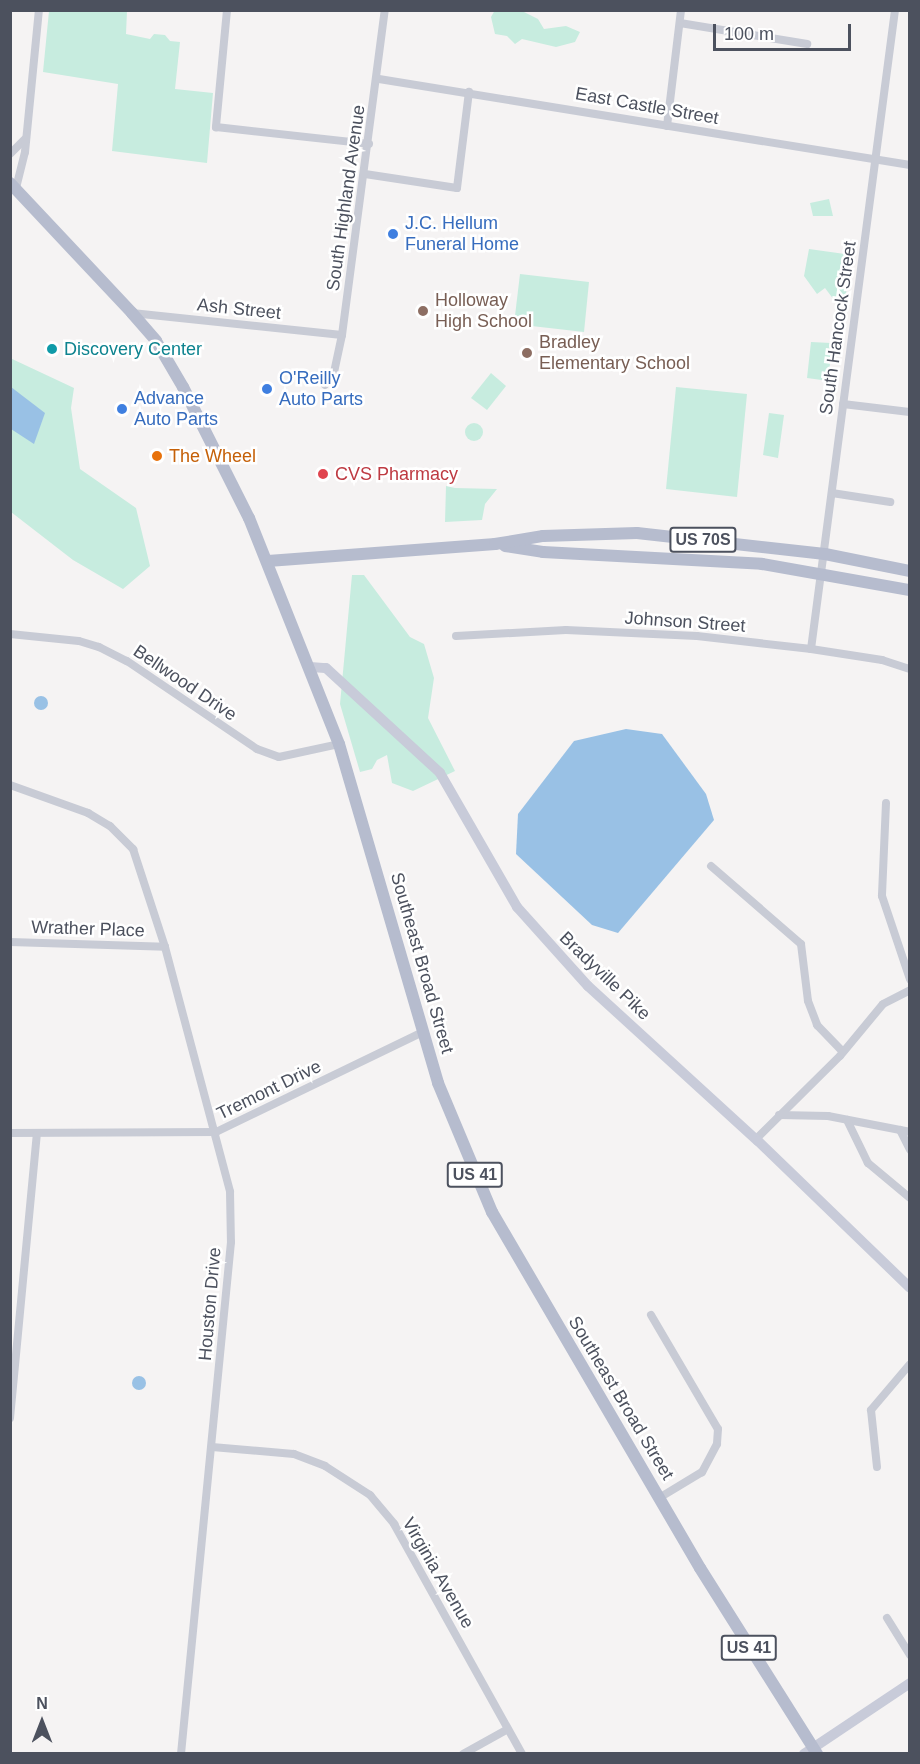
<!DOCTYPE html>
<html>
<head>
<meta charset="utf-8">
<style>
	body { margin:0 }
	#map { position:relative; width:920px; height:1764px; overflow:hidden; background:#f5f3f3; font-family:Helvetica,sans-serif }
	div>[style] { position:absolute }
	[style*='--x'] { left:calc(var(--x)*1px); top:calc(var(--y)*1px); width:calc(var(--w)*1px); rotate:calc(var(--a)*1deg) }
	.green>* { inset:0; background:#c7ecdf }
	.round { border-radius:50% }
	.water>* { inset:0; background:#99c1e5 }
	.minor>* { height:8px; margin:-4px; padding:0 4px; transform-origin:4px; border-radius:4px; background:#c8cbd5 }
	.secondary>* { height:10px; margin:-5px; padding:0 5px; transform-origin:5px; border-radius:5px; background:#c8cbd9 }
	.primary>* { height:12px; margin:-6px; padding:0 6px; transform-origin:6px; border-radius:6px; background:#b6bcce }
	.dots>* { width:16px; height:16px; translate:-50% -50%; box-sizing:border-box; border:3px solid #fff; border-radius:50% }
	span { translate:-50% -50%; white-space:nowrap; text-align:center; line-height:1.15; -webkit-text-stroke:5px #fff; paint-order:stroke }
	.shield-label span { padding:2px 4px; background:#fff; border:2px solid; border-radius:4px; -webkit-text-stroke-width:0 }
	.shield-label { font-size:16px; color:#4c515e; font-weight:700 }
	.street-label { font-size:18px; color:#4c515e }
	.shop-label { font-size:18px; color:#366cbe }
	.left { translate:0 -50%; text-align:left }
	.education-label { font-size:18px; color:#785e54 }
	.culture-label { font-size:18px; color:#0d838f }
	.food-label { font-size:18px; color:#c56008 }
	.health-label { font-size:18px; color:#be3a42 }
	.frame { position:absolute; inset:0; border:12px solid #4c515e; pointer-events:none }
	.north { position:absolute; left:12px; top:1692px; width:60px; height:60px; -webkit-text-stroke:4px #fff; paint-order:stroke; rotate:0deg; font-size:16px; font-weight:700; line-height:24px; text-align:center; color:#4c515e }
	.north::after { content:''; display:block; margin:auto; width:21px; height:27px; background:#4c515e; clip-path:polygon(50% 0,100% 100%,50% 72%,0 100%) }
	.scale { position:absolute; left:713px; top:24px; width:138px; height:27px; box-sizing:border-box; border:3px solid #4c515e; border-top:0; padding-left:8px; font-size:18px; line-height:21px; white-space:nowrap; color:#4c515e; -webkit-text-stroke:4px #fff; paint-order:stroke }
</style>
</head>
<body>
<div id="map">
	<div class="green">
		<div style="clip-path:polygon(495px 10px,522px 11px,538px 19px,544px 29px,566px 26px,580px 32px,575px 42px,556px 47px,522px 39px,515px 44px,507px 36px,495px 34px,491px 17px)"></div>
		<div style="clip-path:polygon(49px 11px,127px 11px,126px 34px,150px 39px,154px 34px,165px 35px,170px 41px,180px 42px,175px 89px,213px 93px,207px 163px,112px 151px,118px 84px,43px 72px)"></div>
		<div style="clip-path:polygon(829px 199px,833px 216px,813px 216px,810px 203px)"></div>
		<div style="clip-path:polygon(809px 249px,852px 255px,843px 312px,825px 288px,817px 294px,804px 276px)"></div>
		<div style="clip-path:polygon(520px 274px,589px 282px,584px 332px,514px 324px)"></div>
		<div style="clip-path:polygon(811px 342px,831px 343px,829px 381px,807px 378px)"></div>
		<div style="clip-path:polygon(10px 358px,74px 388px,71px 408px,80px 469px,136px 508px,150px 566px,123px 589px,73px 560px,11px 512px)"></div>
		<div style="clip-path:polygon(491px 373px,506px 386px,487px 410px,471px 398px)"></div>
		<div style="clip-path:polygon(676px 387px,747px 394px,737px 497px,666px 489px)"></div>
		<div style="clip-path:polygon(769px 413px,784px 415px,778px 458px,763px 455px)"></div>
		<div class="round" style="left:465px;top:423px;width:18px;height:18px"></div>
		<div style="clip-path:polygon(446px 486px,455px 488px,497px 489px,485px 504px,482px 520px,445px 522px)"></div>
		<div style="clip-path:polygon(352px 575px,364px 575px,410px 637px,424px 644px,434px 678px,428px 718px,455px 771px,413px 791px,392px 783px,387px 755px,377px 760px,372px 769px,360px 772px,340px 704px)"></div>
	</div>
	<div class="water">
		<div style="clip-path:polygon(11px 387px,45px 413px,34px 444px,11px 429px)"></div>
		<div class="round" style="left:34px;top:696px;width:14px;height:14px"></div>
		<div style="clip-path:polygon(626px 729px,662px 734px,706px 794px,714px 820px,618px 933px,592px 925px,516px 854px,518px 814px,574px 741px)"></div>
		<div class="round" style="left:132px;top:1376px;width:14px;height:14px"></div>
	</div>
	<div class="minor">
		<div style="--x:227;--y:10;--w:118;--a:95.4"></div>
		<div style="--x:216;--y:127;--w:154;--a:6.3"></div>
		<div style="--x:680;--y:23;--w:129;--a:9.4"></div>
		<div style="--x:379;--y:79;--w:538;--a:9.2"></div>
		<div style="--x:667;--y:126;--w:117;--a:-83.1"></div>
		<div style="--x:10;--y:154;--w:20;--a:-45"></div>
		<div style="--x:365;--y:174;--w:93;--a:8.7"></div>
		<div style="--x:457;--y:188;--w:97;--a:-82.9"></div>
		<div style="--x:16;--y:188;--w:37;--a:-76"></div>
		<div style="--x:25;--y:152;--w:143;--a:-84.4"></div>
		<div style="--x:132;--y:313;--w:211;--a:6"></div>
		<div style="--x:325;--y:385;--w:11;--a:-45"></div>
		<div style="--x:333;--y:377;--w:43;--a:-77.9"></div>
		<div style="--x:342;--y:335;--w:328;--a:-82.5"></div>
		<div style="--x:843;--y:404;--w:67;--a:6.8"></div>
		<div style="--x:832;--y:493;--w:59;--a:8.8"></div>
		<div style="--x:10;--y:634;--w:69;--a:5.8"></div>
		<div style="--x:79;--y:641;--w:21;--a:17"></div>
		<div style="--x:99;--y:647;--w:31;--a:27"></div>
		<div style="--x:127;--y:661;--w:157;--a:34.1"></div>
		<div style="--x:257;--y:749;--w:23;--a:20"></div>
		<div style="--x:279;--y:757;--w:61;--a:-12.2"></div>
		<div style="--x:456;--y:636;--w:110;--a:-3.1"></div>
		<div style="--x:566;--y:630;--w:131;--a:2.6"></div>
		<div style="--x:697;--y:636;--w:115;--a:6.5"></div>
		<div style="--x:811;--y:649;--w:72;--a:8.8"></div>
		<div style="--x:882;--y:660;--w:29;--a:18"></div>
		<div style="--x:811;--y:649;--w:644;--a:-82.51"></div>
		<div style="--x:10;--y:785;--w:83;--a:19.7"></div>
		<div style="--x:88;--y:813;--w:26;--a:31"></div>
		<div style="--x:110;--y:826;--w:33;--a:45"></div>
		<div style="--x:133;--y:849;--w:103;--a:71.9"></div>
		<div style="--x:165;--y:947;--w:253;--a:75.1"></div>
		<div style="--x:230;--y:1192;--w:50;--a:88.9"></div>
		<div style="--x:231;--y:1242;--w:514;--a:95.58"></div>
		<div style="--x:886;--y:803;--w:93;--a:92.5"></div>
		<div style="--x:882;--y:896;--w:88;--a:71.4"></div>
		<div style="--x:711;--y:866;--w:119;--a:40.9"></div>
		<div style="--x:801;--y:944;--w:57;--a:83"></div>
		<div style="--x:808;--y:1001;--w:26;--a:69"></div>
		<div style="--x:817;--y:1025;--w:37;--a:46"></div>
		<div style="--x:10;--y:942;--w:155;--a:1.8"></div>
		<div style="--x:779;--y:1115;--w:49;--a:1.2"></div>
		<div style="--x:828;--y:1116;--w:84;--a:11"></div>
		<div style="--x:847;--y:1120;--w:48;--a:64"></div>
		<div style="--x:868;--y:1163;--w:55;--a:39.8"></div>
		<div style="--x:900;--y:1130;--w:22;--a:63"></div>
		<div style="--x:10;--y:1133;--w:206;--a:-0.3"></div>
		<div style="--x:216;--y:1132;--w:230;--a:-25.8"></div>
		<div style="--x:756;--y:1139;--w:118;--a:-44.7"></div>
		<div style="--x:840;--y:1056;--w:67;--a:-50.4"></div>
		<div style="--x:883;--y:1004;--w:30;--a:-27"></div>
		<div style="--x:651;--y:1315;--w:132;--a:59.6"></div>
		<div style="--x:718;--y:1429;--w:15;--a:94"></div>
		<div style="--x:717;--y:1444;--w:32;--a:118"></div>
		<div style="--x:702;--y:1472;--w:50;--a:148.8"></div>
		<div style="--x:10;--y:1418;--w:284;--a:-84.6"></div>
		<div style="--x:212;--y:1447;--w:82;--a:4.9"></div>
		<div style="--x:294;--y:1454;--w:33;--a:21"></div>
		<div style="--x:325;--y:1466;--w:54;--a:32.8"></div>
		<div style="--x:370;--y:1495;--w:38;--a:50"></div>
		<div style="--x:394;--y:1524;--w:263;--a:60.9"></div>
		<div style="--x:877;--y:1467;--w:57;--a:-96"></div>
		<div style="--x:871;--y:1410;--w:60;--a:-49.7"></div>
		<div style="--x:887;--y:1618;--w:44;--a:58.1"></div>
		<div style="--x:463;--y:1754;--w:51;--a:-29.1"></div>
	</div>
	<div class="secondary">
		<div style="--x:310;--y:667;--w:16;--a:4"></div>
		<div style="--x:326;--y:668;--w:155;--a:42.6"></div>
		<div style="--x:440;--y:773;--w:155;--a:60.1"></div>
		<div style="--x:517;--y:907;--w:106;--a:48.1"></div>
		<div style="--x:588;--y:986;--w:230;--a:42.4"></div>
		<div style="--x:758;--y:1141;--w:211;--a:44"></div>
		<div style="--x:804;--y:1754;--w:128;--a:-33.8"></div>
	</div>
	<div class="primary">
		<div style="--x:10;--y:183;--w:178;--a:46.8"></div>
		<div style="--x:132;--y:313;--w:37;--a:49"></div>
		<div style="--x:156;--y:341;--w:53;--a:59.6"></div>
		<div style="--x:183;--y:387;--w:147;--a:63.3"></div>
		<div style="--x:249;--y:518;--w:243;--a:68.3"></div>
		<div style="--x:339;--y:744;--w:353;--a:73.7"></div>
		<div style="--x:438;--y:1083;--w:140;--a:67.3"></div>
		<div style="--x:492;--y:1212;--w:412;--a:59.7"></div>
		<div style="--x:700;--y:1568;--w:220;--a:57.8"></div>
		<div style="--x:505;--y:546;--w:38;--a:9"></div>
		<div style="--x:543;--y:552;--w:219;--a:3.1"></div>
		<div style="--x:762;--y:564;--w:150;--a:10"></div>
		<div style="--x:268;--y:561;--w:228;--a:-4.3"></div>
		<div style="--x:495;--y:544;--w:49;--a:-9.5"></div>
		<div style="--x:543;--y:536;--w:94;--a:-1.8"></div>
		<div style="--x:637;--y:533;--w:189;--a:6.4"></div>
		<div style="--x:825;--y:554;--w:87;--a:11.3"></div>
	</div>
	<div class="dots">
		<div style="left:393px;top:234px;background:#3f7fe0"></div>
		<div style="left:423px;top:311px;background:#8d6e63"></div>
		<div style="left:52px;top:349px;background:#0f9aa8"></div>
		<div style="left:527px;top:353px;background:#8d6e63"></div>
		<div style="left:267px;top:389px;background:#3f7fe0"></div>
		<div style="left:122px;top:409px;background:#3f7fe0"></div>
		<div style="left:157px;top:456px;background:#e8710a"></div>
		<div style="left:323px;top:474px;background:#e0444e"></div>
	</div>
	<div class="shield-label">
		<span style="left:703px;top:540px">US 70S</span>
		<span style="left:475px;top:1175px">US 41</span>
		<span style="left:749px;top:1648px">US 41</span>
	</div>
	<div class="street-label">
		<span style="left:647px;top:106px;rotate:10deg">East Castle Street</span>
		<span style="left:346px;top:198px;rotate:-82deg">South Highland Avenue</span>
		<span style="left:239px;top:309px;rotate:6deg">Ash Street</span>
		<span style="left:838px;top:328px;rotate:-82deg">South Hancock Street</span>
		<span style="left:685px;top:622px;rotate:4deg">Johnson Street</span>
		<span style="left:185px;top:683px;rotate:34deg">Bellwood Drive</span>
		<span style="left:88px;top:929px;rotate:2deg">Wrather Place</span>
		<span style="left:422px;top:963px;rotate:74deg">Southeast Broad Street</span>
		<span style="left:605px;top:976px;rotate:44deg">Bradyville Pike</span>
		<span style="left:269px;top:1090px;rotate:-26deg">Tremont Drive</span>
		<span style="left:210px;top:1304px;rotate:-85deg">Houston Drive</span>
		<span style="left:621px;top:1398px;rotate:59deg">Southeast Broad Street</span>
		<span style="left:438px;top:1573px;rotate:60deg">Virginia Avenue</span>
	</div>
	<div class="shop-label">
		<span class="left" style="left:405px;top:234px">J.C. Hellum<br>Funeral Home</span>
		<span class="left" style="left:279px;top:389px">O'Reilly<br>Auto Parts</span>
		<span class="left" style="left:134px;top:409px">Advance<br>Auto Parts</span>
	</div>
	<div class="education-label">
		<span class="left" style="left:435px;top:311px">Holloway<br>High School</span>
		<span class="left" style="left:539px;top:353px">Bradley<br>Elementary School</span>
	</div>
	<div class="culture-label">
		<span class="left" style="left:64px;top:349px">Discovery Center</span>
	</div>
	<div class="food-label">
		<span class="left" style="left:169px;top:456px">The Wheel</span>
	</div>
	<div class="health-label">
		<span class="left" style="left:335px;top:474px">CVS Pharmacy</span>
	</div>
	<div class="frame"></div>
	<div class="north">N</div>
	<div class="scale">100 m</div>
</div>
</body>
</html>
